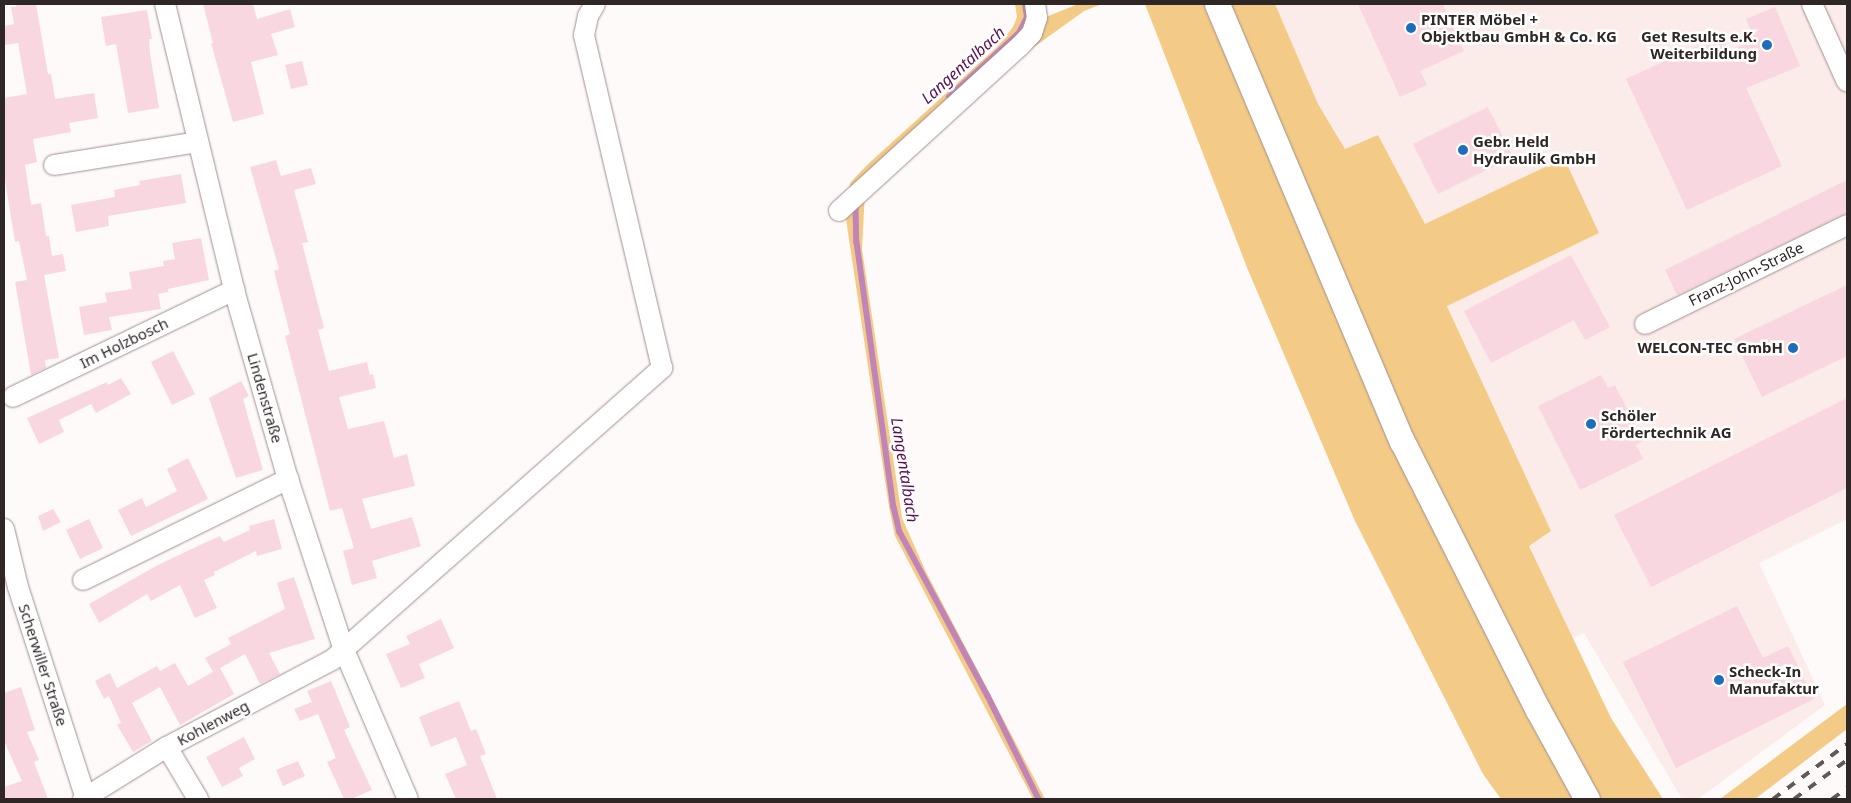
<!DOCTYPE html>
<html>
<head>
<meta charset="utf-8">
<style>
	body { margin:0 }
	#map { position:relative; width:1851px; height:803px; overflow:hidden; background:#fefafa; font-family:"Noto Sans",sans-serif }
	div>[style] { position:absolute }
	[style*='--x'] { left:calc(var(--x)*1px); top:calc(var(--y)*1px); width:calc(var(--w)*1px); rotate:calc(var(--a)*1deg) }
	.built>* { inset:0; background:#fbebe9 }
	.green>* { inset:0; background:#f3cb86 }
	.stream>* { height:5.5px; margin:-2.75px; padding:0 2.75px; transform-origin:2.75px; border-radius:2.75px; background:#c184b7 }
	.building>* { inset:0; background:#f9d7e0 }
	.roads { filter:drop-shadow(0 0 1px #a1908e) drop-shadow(0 0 1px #a1908e) }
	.minor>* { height:20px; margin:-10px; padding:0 10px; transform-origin:10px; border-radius:10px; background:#fff }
	.major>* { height:25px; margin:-12.5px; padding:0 12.5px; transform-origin:12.5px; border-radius:12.5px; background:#fff }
	.rail>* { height:4px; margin-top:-2px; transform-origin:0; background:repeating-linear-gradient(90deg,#605959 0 9px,transparent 0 18px) }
	.dots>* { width:14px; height:14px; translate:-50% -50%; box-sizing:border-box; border:2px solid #fff; border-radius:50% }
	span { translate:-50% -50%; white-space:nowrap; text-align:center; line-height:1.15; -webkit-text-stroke:5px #fff; paint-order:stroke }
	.poi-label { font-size:15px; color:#2e2726; font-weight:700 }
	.left { translate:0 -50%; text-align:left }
	.right { translate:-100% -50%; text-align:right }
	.street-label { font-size:15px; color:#2e2726 }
	.water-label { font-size:16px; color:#5a1052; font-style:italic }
	.frame { position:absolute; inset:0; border:5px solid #2e2726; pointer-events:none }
</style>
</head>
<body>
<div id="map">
	<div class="built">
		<div style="clip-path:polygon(1275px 4px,1847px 4px,1847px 519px,1759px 563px,1825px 705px,1698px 799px,1682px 799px,1584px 633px,1573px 638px,1529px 546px,1551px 531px,1447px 305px,1599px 233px,1564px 158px,1425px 225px,1378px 135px,1345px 149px,1318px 104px)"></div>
	</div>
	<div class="green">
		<div style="clip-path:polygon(1015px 4px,1029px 4px,1029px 30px,849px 194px,850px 183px,867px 165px,998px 46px,1013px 27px,1017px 17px)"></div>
		<div style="clip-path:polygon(1078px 4px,1102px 4px,1084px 11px,1005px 68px,1046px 17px)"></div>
		<div style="clip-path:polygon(1145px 4px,1205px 4px,1322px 284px,1378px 411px,1492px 646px,1543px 744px,1576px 799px,1501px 799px,1483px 774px,1355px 521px,1248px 270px)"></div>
		<div style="clip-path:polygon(1228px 4px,1275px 4px,1318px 104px,1345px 149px,1378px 135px,1425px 224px,1564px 158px,1599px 233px,1447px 306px,1551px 531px,1529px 546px,1611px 718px,1663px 799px,1601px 799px,1557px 721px,1419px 448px,1354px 301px)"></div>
		<div style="clip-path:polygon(865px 192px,862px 249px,902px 518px,926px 572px,1045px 799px,1033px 799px,895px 536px,889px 507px,846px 219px,847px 209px)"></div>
		<div style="clip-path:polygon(1847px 704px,1847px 729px,1755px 799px,1720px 799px)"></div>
	</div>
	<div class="stream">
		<div style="--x:949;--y:97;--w:95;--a:-42.4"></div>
		<div style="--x:1019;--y:33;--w:18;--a:-63"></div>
		<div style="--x:1027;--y:17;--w:13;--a:-99"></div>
		<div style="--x:856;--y:203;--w:39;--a:89"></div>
		<div style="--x:857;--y:242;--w:268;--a:82.1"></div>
		<div style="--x:894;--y:507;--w:26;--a:77"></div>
		<div style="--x:900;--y:532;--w:186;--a:61.8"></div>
		<div style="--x:988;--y:696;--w:115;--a:63.7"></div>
	</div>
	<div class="building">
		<div style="clip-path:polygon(16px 4px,36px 4px,48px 74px,51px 74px,55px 99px,94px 93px,98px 118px,69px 123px,71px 132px,33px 139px,37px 162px,25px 165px,31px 205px,41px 203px,46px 236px,49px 236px,52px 256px,63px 254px,66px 271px,44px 275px,59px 358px,45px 360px,46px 368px,31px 375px,15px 282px,27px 280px,19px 241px,15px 242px,4px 174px,4px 98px,27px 94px,18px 43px,4px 45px,4px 26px,14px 24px,11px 7px,16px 7px)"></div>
		<div style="clip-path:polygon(203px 4px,253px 4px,257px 19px,290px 9px,295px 27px,271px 34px,278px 55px,251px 62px,264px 114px,233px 122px,211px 43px,213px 43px)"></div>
		<div style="clip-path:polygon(1358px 4px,1443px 4px,1464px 51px,1420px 71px,1427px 85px,1400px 97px)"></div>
		<div style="clip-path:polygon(1775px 7px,1800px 66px,1746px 88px,1782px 166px,1687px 210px,1626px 79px,1721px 35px,1729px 51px,1755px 40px,1746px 19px)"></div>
		<div style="clip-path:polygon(147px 10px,152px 39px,149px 39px,150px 53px,159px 108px,128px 113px,116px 44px,106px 46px,101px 17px)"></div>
		<div style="clip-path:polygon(302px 61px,308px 85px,291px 89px,285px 65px)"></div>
		<div style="clip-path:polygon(1488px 107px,1513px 157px,1438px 194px,1413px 144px)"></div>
		<div style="clip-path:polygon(276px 160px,281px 176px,311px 168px,316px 184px,294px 190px,308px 242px,302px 243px,324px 328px,318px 330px,329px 371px,367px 362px,370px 375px,373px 374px,376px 388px,339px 397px,348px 429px,384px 421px,394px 458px,407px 454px,415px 486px,362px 499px,371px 529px,412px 517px,421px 546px,372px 561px,377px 578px,352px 585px,343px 551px,354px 548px,342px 508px,330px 511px,285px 336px,290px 334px,274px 271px,279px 269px,250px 167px)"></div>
		<div style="clip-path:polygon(181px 174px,186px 203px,108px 216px,109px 226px,76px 232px,71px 205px,115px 197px,114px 190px,140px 185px,139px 181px)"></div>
		<div style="clip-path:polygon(1847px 180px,1847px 213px,1677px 295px,1665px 270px)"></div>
		<div style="clip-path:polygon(201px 238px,209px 280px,168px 289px,168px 292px,158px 294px,161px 309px,109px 317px,112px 330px,84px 335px,79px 307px,107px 302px,105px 293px,132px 289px,129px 272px,164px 266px,163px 261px,175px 259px,172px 243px)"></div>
		<div style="clip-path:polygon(1571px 255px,1610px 327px,1585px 340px,1574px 320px,1491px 363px,1464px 311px)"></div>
		<div style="clip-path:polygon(1847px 285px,1847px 356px,1762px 397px,1734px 339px)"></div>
		<div style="clip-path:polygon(173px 351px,195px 394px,172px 405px,151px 362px)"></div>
		<div style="clip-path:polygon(1601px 375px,1608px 388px,1615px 385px,1643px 441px,1636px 445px,1643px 459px,1580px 490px,1538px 406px)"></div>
		<div style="clip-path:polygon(121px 378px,131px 394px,96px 413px,91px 404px,59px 420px,64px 432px,39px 444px,27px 418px,107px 382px,108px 385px)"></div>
		<div style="clip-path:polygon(241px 381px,249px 396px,243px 399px,263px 470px,236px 478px,209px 398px)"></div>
		<div style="clip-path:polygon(1847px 398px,1847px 488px,1651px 587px,1614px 515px)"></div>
		<div style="clip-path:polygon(188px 458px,208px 499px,131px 536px,118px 510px,142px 498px,146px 507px,177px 491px,167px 469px)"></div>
		<div style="clip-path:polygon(53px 509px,61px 522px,43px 531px,38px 516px)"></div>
		<div style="clip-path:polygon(89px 519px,103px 548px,80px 559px,66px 530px)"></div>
		<div style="clip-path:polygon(274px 519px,282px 549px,257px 556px,256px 551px,214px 572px,215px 575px,204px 580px,217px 608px,195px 618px,180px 585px,151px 601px,147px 594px,99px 623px,89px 604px,156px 566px,200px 545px,220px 536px,224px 542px,250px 530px,249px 526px)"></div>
		<div style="clip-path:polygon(294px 577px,315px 639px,269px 653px,280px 674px,260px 684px,245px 654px,213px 672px,205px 658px,231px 644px,228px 638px,285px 609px,277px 583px)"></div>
		<div style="clip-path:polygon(1737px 606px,1763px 658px,1788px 646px,1814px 699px,1676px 768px,1623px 662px)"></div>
		<div style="clip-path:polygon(441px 619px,454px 648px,419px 664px,425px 678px,401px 688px,386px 654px,410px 644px,406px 636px)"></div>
		<div style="clip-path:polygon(175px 663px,188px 686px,220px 668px,234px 694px,180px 725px,160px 687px,132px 703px,152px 741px,133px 752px,117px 725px,121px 723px,109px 696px,104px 699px,95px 681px,110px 673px,117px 688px,157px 666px,160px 671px)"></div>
		<div style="clip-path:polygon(331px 681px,350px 727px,344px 730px,372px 790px,351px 799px,344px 799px,327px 762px,336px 758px,318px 714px,300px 721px,294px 709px,312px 702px,307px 691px)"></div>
		<div style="clip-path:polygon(21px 687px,35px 730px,27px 732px,39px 760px,34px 762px,48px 799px,4px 799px,4px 787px,22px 781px,4px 741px,4px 693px)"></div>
		<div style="clip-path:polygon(459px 701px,471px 731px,476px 729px,486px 754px,480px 756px,497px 799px,456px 799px,445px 774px,467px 765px,456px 737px,431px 747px,419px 717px)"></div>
		<div style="clip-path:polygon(244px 737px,255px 759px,239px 768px,243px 776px,222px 787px,206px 757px)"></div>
		<div style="clip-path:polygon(298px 761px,305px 776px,283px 786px,276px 770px)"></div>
	</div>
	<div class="roads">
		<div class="minor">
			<div style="--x:165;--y:4;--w:294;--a:76.4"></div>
			<div style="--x:234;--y:290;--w:197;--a:74.1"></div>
			<div style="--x:288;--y:479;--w:180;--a:71.9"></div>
			<div style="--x:344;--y:650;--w:162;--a:66.8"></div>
			<div style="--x:1812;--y:4;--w:85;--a:65.8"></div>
			<div style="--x:54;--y:165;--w:146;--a:-9.1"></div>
			<div style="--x:839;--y:211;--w:245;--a:-42.4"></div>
			<div style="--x:1020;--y:46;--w:18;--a:-47"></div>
			<div style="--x:1032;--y:33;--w:16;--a:-72"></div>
			<div style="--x:1037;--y:18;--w:14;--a:-98"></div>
			<div style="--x:1645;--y:324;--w:225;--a:-26.1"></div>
			<div style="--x:13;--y:397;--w:246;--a:-25.8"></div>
			<div style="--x:4;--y:529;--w:60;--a:76.4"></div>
			<div style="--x:18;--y:587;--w:223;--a:72.2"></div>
			<div style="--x:83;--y:580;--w:229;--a:-26.2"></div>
			<div style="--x:167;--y:747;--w:61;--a:59.2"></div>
			<div style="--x:83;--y:799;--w:99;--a:-31.8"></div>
			<div style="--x:167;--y:747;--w:187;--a:-27.8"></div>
			<div style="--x:332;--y:660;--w:441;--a:-41.5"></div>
			<div style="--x:662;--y:368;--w:342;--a:-103.2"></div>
			<div style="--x:584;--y:35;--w:19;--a:-78"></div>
			<div style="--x:588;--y:16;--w:14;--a:-60"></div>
		</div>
		<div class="major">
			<div style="--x:1217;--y:4;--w:475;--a:67.1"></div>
			<div style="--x:1402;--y:441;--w:301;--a:63.2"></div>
			<div style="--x:1538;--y:710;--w:102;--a:61.2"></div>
		</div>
	</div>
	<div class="rail">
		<div style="--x:1773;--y:799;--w:92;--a:-36.6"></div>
		<div style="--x:1794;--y:799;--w:66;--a:-36.3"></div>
		<div style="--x:1832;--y:799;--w:19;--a:-36"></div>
	</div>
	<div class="dots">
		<div style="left:1411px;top:28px;background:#1c6dbc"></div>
		<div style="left:1767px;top:45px;background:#1c6dbc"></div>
		<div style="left:1463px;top:150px;background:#1c6dbc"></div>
		<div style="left:1793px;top:348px;background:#1c6dbc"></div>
		<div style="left:1591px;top:424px;background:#1c6dbc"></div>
		<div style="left:1719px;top:680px;background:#1c6dbc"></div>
	</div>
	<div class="poi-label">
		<span class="left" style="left:1421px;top:28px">PINTER Möbel +<br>Objektbau GmbH &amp; Co. KG</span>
		<span class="right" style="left:1757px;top:45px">Get Results e.K.<br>Weiterbildung</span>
		<span class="left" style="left:1473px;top:150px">Gebr. Held<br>Hydraulik GmbH</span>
		<span class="right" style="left:1783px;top:348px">WELCON-TEC GmbH</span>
		<span class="left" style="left:1601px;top:424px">Schöler<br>Fördertechnik AG</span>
		<span class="left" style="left:1729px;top:680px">Scheck-In<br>Manufaktur</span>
	</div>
	<div class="street-label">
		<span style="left:1746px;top:274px;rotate:-26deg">Franz-John-Straße</span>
		<span style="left:124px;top:343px;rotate:-26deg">Im Holzbosch</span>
		<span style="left:265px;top:398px;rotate:74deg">Lindenstraße</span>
		<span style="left:43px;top:665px;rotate:72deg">Scherwiller Straße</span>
		<span style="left:213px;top:723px;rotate:-28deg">Kohlenweg</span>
	</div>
	<div class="water-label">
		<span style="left:963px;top:65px;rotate:-42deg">Langentalbach</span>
		<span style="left:905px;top:470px;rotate:81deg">Langentalbach</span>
	</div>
	<div class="frame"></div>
</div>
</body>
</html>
